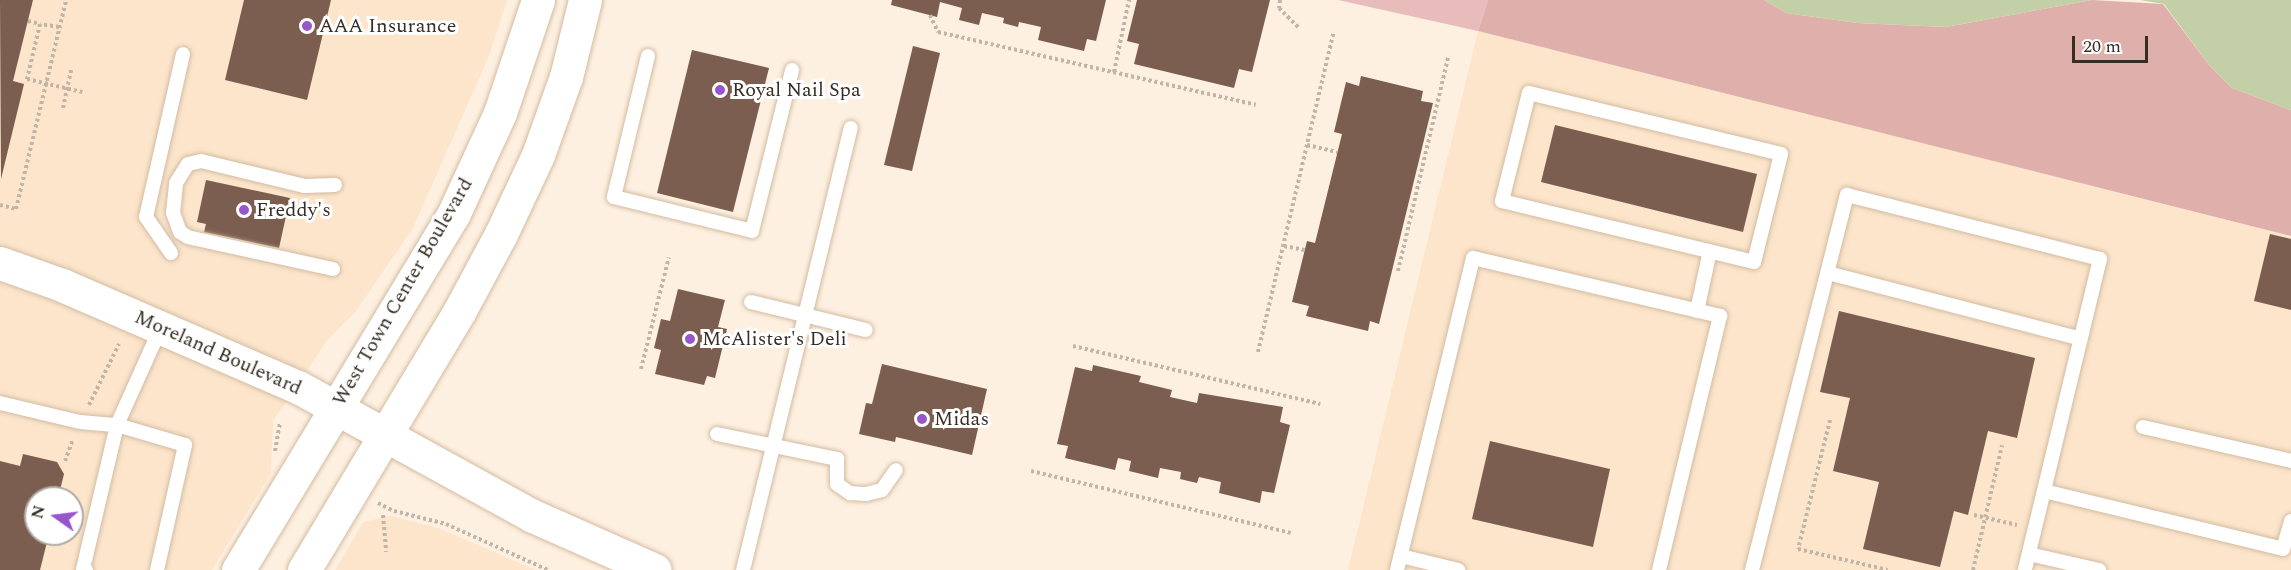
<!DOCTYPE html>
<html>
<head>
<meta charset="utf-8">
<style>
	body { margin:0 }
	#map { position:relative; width:2291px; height:570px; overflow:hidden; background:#fef0e0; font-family:Spectral,serif }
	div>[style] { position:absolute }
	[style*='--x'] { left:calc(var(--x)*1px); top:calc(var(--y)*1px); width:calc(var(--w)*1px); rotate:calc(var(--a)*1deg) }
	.built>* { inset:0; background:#fce5cb }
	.green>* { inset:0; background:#e8bcba }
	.forest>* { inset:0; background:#dfafac }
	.water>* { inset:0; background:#c3cfa7 }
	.building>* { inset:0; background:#7b5e50 }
	.path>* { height:4px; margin-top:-2px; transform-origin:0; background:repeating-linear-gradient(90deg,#c1b5a7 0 3px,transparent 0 6px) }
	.roads { filter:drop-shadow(0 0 2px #d2bca2) drop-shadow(0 0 2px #d2bca2) }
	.lane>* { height:14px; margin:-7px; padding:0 7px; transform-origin:7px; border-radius:7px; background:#fff }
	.secondary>* { height:33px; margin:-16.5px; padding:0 16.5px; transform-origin:16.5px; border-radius:16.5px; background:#fff }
	.dots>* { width:16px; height:16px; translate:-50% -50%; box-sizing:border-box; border:3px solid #fff; border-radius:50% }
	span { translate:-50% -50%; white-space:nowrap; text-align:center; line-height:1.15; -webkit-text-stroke:6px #fff; paint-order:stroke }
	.poi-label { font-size:20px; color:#362e24 }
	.left { translate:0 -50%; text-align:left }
	.street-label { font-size:20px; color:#362e24 }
	.north { position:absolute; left:24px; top:486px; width:60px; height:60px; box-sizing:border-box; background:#fff; border:2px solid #afaba7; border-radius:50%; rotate:284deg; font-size:16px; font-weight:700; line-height:24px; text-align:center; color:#362e24 }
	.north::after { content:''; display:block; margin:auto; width:21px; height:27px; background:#9756cc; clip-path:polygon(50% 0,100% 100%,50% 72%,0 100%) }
	.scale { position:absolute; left:2072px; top:36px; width:76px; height:27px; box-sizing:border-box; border:3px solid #362e24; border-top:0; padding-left:8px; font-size:18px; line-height:21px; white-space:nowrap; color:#362e24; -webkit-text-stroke:4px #fff; paint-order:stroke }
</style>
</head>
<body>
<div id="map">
	<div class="built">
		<div style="clip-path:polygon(evenodd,0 0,507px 0,489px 56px,413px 228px,356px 311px,326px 342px,273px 421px,271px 473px,212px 570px,0 570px,0 0,36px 498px,72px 498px,72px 534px,36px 534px,36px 498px)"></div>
		<div style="clip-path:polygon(1478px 31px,2291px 236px,2291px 570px,1348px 570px)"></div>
		<div style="clip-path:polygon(391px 516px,438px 528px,536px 570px,335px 570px,363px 522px)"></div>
	</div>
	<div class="green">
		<div style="clip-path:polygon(1338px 0,1488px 0,1478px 31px)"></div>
	</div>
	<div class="forest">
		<div style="clip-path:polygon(1488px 0,1764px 0,1786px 13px,1857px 23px,1946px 27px,2092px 0,2163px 4px,2209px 65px,2232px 88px,2291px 110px,2291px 236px,1478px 31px)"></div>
	</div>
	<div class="water">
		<div style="clip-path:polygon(1764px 0,2092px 0,1946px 27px,1857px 23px,1786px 13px)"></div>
		<div style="clip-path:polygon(2140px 0,2291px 0,2291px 110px,2232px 88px,2209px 65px,2164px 4px)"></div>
	</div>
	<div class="building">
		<div style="clip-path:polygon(0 0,33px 0,13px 81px,24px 84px,1px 179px)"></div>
		<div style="clip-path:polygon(244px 0,331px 0,307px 100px,225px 80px)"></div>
		<div style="clip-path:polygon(892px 0,1106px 0,1096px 41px,1087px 39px,1084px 51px,1038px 40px,1041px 27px,1019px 22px,1018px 27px,1003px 23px,1004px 18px,982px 13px,979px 25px,959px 20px,962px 8px,940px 2px,937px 17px,891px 5px)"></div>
		<div style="clip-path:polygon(1137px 0,1270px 0,1252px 72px,1239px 69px,1234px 88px,1134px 64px,1139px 44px,1127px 41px)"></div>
		<div style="clip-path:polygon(913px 46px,940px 53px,912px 171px,884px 165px)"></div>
		<div style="clip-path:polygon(692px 50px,769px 68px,733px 212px,657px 193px)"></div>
		<div style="clip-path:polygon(1361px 76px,1423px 91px,1421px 101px,1433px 103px,1379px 324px,1370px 321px,1368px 331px,1306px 316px,1309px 306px,1292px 302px,1307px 241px,1315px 243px,1342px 134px,1334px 132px,1346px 82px,1359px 86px)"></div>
		<div style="clip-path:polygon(1555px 125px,1757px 174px,1743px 232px,1541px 182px)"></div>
		<div style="clip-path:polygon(206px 180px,290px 198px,279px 248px,204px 232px,206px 224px,197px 222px)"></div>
		<div style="clip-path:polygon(2270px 234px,2291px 239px,2291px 310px,2254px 301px)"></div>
		<div style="clip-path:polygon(678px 289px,725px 300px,718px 327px,727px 329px,715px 378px,707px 376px,704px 385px,655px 374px,661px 350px,654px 348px,661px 319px,670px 321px)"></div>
		<div style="clip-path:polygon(1839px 311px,2035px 358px,2017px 438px,1988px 431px,1968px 515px,1954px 511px,1940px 567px,1863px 549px,1879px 482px,1833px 471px,1850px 398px,1820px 392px)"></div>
		<div style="clip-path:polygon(882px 364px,987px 389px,972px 455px,896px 437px,895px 442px,859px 434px,866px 403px,872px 404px)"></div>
		<div style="clip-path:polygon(1093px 365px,1141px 376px,1139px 382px,1172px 390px,1170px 397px,1197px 403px,1199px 393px,1283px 407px,1280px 422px,1290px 425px,1274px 493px,1262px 491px,1260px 503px,1219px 493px,1221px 482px,1199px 477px,1197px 483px,1180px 479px,1181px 472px,1160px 468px,1158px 478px,1129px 471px,1131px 461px,1118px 458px,1115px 470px,1065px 458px,1068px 446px,1057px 444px,1075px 367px,1092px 371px)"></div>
		<div style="clip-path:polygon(1490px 441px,1610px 469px,1593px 547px,1472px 519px)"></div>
		<div style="clip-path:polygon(23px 454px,57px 462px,64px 474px,58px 498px,36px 498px,36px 534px,49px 534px,40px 570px,0 570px,0 461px,20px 466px)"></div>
	</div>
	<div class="path">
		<div style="--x:1280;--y:0;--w:8;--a:97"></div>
		<div style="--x:1279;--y:8;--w:27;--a:45"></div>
		<div style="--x:930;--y:15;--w:19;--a:65"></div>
		<div style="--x:938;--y:32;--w:326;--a:12.9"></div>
		<div style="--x:28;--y:21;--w:12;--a:14"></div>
		<div style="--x:59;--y:27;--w:19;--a:-171"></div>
		<div style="--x:40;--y:24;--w:57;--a:103.3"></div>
		<div style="--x:27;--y:79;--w:57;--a:13.3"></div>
		<div style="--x:1114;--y:72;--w:74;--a:-78.2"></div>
		<div style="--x:63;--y:108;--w:39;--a:-78"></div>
		<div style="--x:1307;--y:145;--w:31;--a:13"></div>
		<div style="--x:0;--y:205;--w:16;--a:14"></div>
		<div style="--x:16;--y:209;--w:215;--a:-76.5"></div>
		<div style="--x:1284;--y:246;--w:21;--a:11"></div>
		<div style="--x:1398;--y:271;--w:220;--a:-76.8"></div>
		<div style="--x:1073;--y:346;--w:254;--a:13.2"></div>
		<div style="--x:1258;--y:352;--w:327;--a:-76.7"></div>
		<div style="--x:641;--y:369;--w:115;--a:-76"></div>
		<div style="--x:89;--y:405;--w:68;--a:-63.8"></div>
		<div style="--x:1830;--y:420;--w:133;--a:103.9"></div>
		<div style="--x:1798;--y:549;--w:92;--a:13.1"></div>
		<div style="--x:275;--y:451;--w:29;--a:-80"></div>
		<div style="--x:65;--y:461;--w:23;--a:-70"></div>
		<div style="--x:1031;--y:471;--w:267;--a:13.4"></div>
		<div style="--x:378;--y:503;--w:18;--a:27"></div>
		<div style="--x:394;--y:511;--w:54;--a:14"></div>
		<div style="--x:446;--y:524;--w:112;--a:24.3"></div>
		<div style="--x:383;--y:515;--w:37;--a:85"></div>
		<div style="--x:1974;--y:515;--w:44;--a:13.1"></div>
		<div style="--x:1973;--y:570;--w:128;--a:-76.9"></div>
	</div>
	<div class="roads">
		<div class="lane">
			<div style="--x:648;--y:56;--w:145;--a:103.6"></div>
			<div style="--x:614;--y:197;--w:142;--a:13.8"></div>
			<div style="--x:752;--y:231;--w:166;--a:-76"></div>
			<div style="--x:1529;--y:93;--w:259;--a:13.6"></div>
			<div style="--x:1781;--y:154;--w:111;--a:104"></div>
			<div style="--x:1754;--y:262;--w:259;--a:-166.4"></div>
			<div style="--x:1502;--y:201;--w:111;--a:-76"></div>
			<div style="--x:171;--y:253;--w:44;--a:-124.8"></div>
			<div style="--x:146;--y:217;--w:167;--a:-77.2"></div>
			<div style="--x:333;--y:269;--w:148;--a:-167.6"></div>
			<div style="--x:188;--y:237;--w:9;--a:-148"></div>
			<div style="--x:180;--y:232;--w:20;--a:-110"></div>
			<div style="--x:173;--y:213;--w:30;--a:-84"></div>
			<div style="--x:176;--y:183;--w:22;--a:-58"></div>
			<div style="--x:188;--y:164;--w:13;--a:-13"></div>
			<div style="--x:201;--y:161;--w:106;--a:13.6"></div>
			<div style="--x:304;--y:186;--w:31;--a:-2"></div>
			<div style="--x:1828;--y:273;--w:261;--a:14.6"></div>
			<div style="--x:751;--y:302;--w:118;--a:13.7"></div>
			<div style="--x:1697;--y:311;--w:61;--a:-77.8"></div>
			<div style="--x:0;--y:403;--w:82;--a:13.4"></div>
			<div style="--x:80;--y:422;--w:37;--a:5"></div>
			<div style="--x:117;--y:425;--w:71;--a:16.4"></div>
			<div style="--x:185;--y:445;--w:128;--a:102.6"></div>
			<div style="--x:2143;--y:427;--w:152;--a:12.9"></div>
			<div style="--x:717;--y:434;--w:123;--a:11.8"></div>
			<div style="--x:837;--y:459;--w:25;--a:90"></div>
			<div style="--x:837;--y:484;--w:16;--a:35"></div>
			<div style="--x:850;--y:493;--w:16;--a:4"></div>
			<div style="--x:866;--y:494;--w:16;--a:-14"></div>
			<div style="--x:882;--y:490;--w:24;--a:-55"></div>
			<div style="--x:2044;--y:491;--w:246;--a:13.6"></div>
			<div style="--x:2283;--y:549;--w:29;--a:-74"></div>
			<div style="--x:2029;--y:554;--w:72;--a:12.9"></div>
			<div style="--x:1401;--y:556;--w:59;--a:13.8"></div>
			<div style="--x:86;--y:570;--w:3;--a:-162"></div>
			<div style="--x:83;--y:569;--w:148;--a:-76.7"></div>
			<div style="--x:117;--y:425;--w:107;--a:-65.8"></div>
			<div style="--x:743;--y:570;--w:455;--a:-76.3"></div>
			<div style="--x:1397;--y:570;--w:321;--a:-76.3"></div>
			<div style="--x:1473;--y:258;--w:254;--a:13.2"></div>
			<div style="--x:1720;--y:316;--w:261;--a:103.5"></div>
			<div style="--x:1752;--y:570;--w:387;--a:-75.8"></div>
			<div style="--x:1847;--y:195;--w:261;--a:14.2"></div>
			<div style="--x:2100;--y:259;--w:320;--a:103.6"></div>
		</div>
		<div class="secondary">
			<div style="--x:0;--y:263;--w:66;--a:19.5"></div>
			<div style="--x:62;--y:285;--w:257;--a:23.4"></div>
			<div style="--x:298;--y:387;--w:268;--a:28.8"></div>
			<div style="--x:533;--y:516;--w:133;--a:23.9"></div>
			<div style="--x:238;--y:570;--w:417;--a:-58.8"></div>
			<div style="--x:454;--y:213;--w:110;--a:-65.3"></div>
			<div style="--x:500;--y:113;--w:119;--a:-71.4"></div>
			<div style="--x:304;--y:570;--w:301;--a:-59"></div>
			<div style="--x:459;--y:312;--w:89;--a:-61.7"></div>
			<div style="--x:501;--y:234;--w:87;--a:-64.9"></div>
			<div style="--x:538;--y:155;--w:83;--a:-70.3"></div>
			<div style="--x:566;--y:77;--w:79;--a:-76.1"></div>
		</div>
	</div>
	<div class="dots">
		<div style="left:307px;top:26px;background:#9756cc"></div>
		<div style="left:720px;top:90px;background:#9756cc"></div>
		<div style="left:244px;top:210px;background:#9756cc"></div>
		<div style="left:690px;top:339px;background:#9756cc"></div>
		<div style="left:922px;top:419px;background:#9756cc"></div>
	</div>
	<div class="poi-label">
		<span class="left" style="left:319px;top:26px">AAA Insurance</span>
		<span class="left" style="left:732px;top:90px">Royal Nail Spa</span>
		<span class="left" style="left:256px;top:210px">Freddy's</span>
		<span class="left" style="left:702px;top:339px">McAlister's Deli</span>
		<span class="left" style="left:934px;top:419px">Midas</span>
	</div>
	<div class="street-label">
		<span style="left:403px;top:292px;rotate:-60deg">West Town Center Boulevard</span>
		<span style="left:218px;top:353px;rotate:24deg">Moreland Boulevard</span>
	</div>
	<div class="north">N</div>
	<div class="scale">20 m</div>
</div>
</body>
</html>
